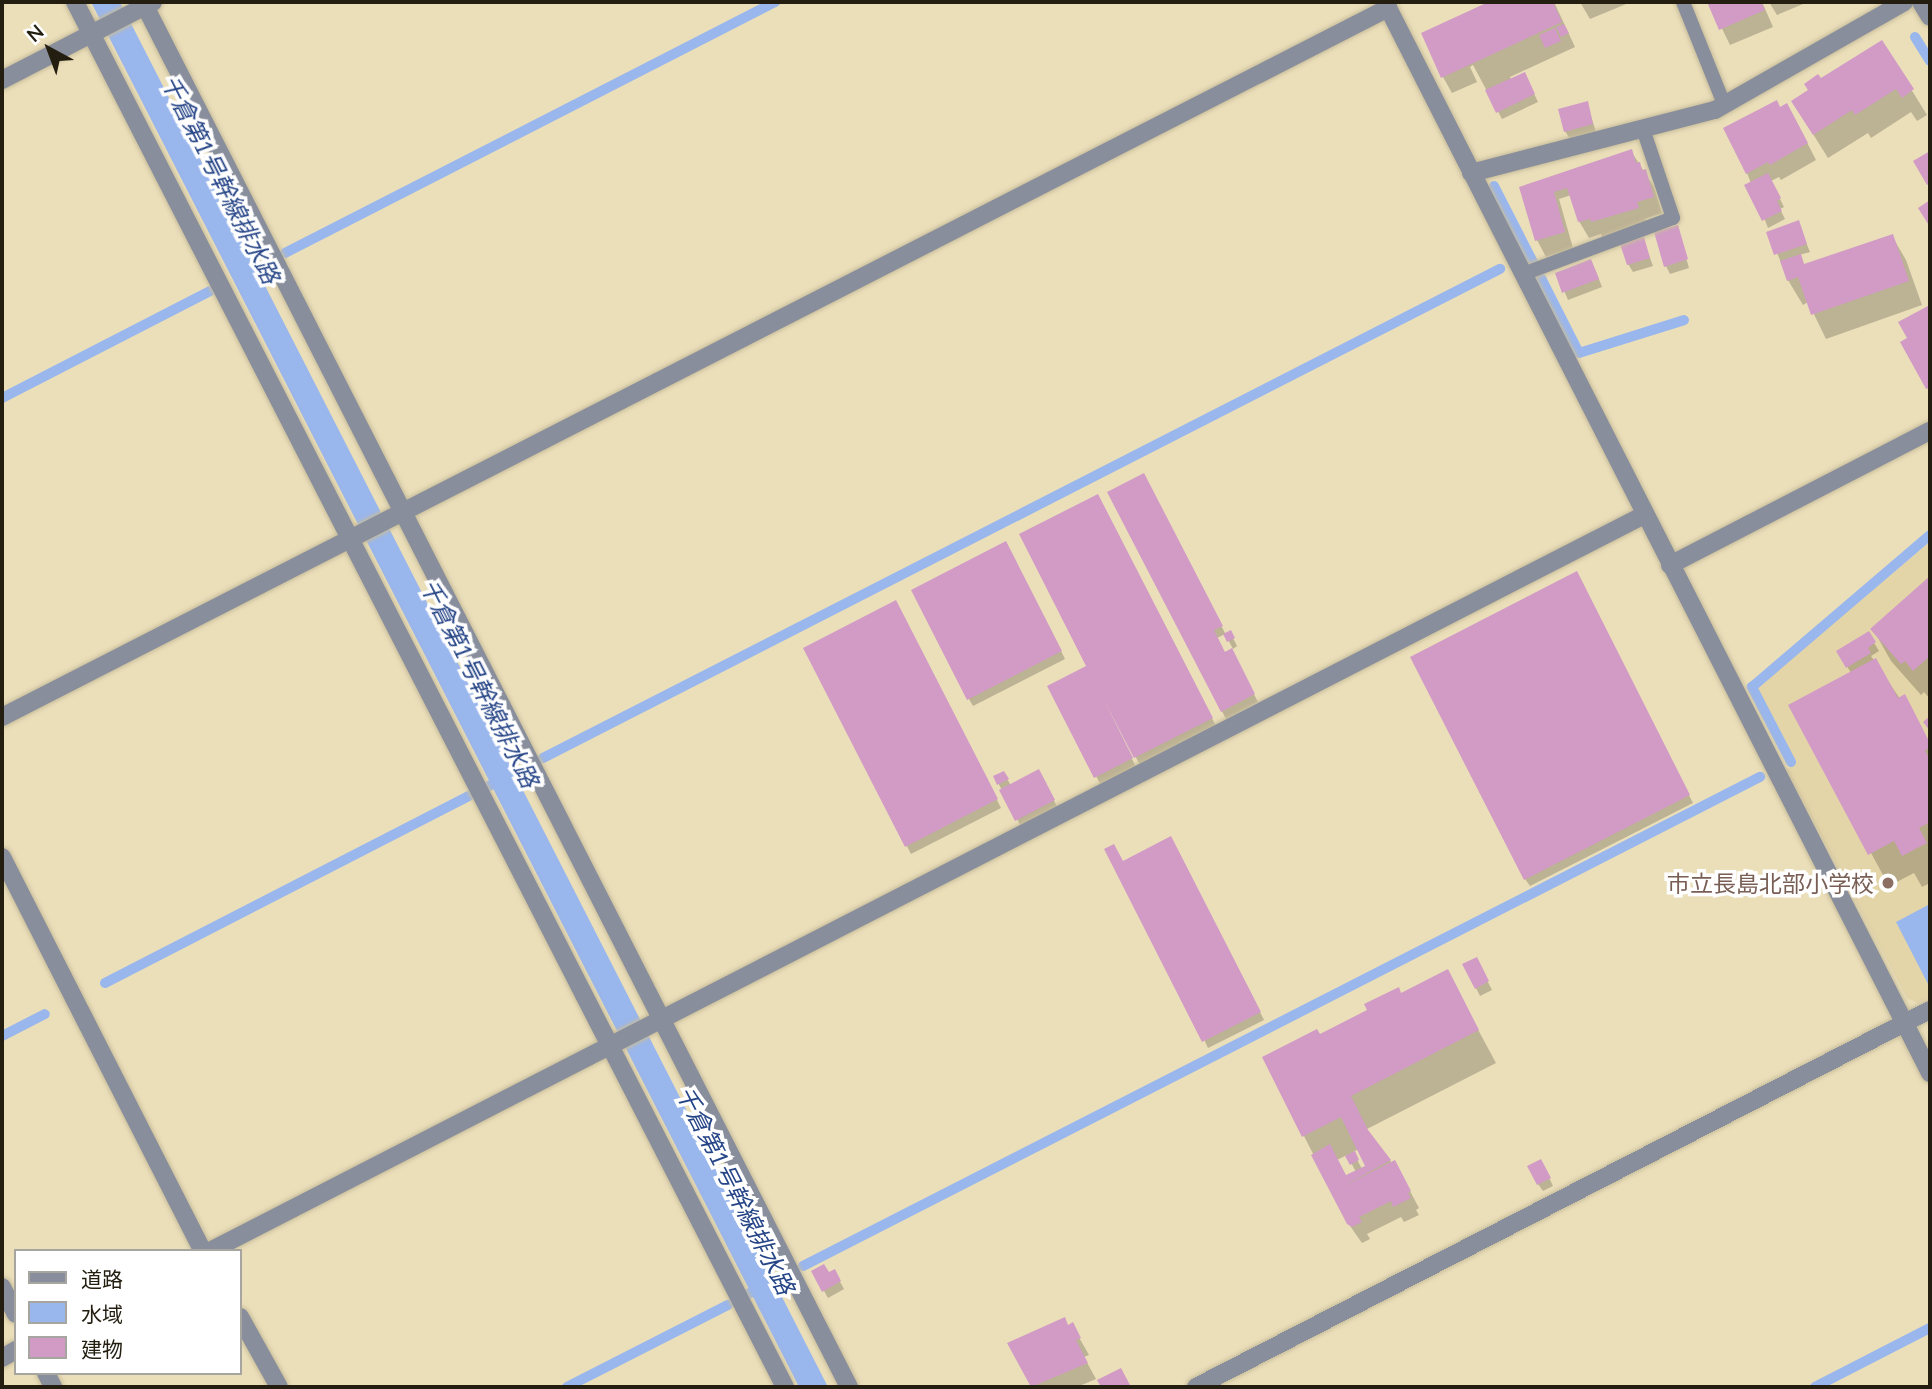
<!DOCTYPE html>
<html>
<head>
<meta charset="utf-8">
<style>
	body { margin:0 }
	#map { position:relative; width:1932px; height:1389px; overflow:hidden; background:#ebdfba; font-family:Lato,"Noto Sans JP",sans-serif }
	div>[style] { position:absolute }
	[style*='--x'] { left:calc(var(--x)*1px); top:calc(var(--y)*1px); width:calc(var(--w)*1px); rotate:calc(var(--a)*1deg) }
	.built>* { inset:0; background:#e4d5a9 }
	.water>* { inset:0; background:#99b6ed }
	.shadow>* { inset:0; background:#0003 }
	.stream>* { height:10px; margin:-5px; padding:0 5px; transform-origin:5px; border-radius:5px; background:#99b6ed }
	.building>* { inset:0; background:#d19bc6 }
	.roads { filter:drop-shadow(0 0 2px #c7bc9b) drop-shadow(0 0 2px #c7bc9b) }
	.service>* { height:14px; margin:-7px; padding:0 7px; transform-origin:7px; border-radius:7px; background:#898e9c }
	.minor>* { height:18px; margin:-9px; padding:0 9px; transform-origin:9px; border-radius:9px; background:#898e9c }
	.tertiary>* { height:18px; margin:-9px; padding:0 9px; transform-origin:9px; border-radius:9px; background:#898e9c }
	.dots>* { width:19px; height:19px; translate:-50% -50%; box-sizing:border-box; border:4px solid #fff; border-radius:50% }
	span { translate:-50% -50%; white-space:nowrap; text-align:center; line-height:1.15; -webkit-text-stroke:7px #fff; paint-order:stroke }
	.education-label { font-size:23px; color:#785e54 }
	.right { translate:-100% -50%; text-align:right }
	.water-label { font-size:24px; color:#264587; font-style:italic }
	.frame { position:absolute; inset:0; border:4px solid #231e10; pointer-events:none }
	.legend { position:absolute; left:14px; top:1249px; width:228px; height:126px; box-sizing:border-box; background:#fff; border:2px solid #a7a59f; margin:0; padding:9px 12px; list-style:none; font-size:21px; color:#231e10 }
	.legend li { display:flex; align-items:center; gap:14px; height:35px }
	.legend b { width:35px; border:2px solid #a7a59f }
	.north { position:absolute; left:14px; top:14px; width:70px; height:70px; -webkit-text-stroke:5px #fff; paint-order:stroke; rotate:319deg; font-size:19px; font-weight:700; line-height:28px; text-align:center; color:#231e10 }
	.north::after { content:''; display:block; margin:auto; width:24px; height:32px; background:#231e10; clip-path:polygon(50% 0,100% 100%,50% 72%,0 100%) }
</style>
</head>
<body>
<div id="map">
	<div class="built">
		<div style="clip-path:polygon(1930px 542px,1930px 997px,1918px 1003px,1907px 998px,1786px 769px,1796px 764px,1756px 688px)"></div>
	</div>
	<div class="water">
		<div style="clip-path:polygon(91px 2px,120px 2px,828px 1387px,799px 1387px)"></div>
		<div style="clip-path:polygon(1930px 904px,1930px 983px,1928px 984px,1896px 922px)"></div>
	</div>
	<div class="shadow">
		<div style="clip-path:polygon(1485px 2px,1554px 2px,1575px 47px,1510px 77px,1511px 80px,1528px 81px,1538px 102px,1502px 119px,1473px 65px,1470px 67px,1477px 82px,1452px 93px,1443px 77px,1486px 5px)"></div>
		<div style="clip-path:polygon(1580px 2px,1631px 2px,1590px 19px)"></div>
		<div style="clip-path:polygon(1709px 2px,1762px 2px,1773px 27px,1730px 45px)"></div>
		<div style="clip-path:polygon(1769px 2px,1808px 2px,1777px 15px)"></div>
		<div style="clip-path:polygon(1882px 42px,1927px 115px,1917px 121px,1911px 112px,1871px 138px,1868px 133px,1828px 158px,1808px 126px)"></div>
		<div style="clip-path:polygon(1587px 103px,1596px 132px,1570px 139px,1565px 131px)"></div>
		<div style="clip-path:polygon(1780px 109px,1796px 121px,1816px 160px,1781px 180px,1779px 177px,1771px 181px,1784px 207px,1780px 209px,1785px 219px,1768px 228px,1747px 173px)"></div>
		<div style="clip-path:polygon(1631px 151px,1654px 187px,1662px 213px,1645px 219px,1647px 224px,1602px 237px,1601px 234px,1589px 238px,1579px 221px,1571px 195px,1559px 199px,1573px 248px,1546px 257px,1537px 240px,1521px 188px,1580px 181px,1576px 168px)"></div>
		<div style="clip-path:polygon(1798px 223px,1810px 252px,1799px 255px,1805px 266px,1892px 236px,1906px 260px,1922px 305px,1826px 339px,1808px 302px,1803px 305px,1788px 280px,1769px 233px)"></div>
		<div style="clip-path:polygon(1677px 227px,1689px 268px,1670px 274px,1666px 266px)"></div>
		<div style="clip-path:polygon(1643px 239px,1653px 266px,1633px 272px,1628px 264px)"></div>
		<div style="clip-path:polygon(1595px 269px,1602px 287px,1568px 300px,1557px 274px)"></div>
		<div style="clip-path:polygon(1927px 308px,1930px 314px,1930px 393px,1902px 342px,1909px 339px)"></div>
		<div style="clip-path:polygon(1148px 483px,1226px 635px,1230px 632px,1237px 646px,1233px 649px,1225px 634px,1217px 638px,1225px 654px,1235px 658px,1258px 702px,1226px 719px,1110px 492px)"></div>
		<div style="clip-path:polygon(1101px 503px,1216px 726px,1140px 765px,1021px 535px)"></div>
		<div style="clip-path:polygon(1010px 551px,1065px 659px,973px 706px,969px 699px)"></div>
		<div style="clip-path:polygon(1930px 578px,1930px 699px,1924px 692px,1921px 695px,1891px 661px,1873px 629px)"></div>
		<div style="clip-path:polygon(1580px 581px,1693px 803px,1530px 886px,1525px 879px)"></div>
		<div style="clip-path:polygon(900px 610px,1001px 808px,911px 854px,805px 649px)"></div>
		<div style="clip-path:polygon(1868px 633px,1879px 651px,1871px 656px,1930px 743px,1930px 883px,1922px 887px,1914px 873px,1889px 886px,1791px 706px,1851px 673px,1838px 651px)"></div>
		<div style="clip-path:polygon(1049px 687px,1096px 687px,1140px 775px,1105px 793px)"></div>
		<div style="clip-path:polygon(1004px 773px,1011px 786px,1048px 788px,1062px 817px,1026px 836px,995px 777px)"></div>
		<div style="clip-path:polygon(1175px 846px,1264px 1020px,1208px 1048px,1123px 863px)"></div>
		<div style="clip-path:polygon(1476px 959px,1492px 990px,1480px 996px,1476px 988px)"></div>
		<div style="clip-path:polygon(evenodd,1447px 972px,1496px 1063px,1367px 1129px,1403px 1178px,1419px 1208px,1416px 1210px,1419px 1215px,1404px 1222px,1401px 1217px,1367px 1234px,1370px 1239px,1362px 1243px,1348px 1223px,1304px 1136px,1320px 1036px,1447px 972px,1359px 1149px,1368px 1166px,1362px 1169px,1353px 1152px,1359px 1149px,1447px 972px,1347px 1155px,1356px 1172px,1346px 1177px,1337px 1160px,1347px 1155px)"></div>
		<div style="clip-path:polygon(1545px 1169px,1553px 1186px,1543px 1191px,1538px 1184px)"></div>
		<div style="clip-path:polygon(813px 1271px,828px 1274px,834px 1271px,844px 1289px,828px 1298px)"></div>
		<div style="clip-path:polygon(1072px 1325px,1089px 1355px,1084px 1357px,1096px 1379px,1077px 1387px,1033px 1387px,1010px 1344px)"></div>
	</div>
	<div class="stream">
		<div style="--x:1915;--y:37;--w:28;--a:58"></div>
		<div style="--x:1494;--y:186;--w:90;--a:62.9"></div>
		<div style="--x:285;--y:253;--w:551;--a:-27.12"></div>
		<div style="--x:1541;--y:278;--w:84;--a:63.1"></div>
		<div style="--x:1579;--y:353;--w:110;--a:-17.4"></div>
		<div style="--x:2;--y:398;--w:234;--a:-27.2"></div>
		<div style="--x:543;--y:758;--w:1075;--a:-27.07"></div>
		<div style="--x:1791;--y:762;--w:85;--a:-117.5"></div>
		<div style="--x:1752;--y:687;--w:234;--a:-40.5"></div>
		<div style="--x:487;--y:787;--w:34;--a:-27"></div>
		<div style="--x:105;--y:983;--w:409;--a:-27.2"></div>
		<div style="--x:2;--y:1036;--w:48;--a:-27.1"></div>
		<div style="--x:803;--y:1266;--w:1075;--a:-27.07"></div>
		<div style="--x:748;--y:1294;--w:29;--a:-27"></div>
		<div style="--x:567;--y:1387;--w:181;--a:-27"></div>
		<div style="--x:1815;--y:1387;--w:129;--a:-27.2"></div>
	</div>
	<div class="building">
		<div style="clip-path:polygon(1483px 2px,1553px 2px,1562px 22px,1441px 78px,1421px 33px,1484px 4px)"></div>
		<div style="clip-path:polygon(1707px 2px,1761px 2px,1765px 10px,1719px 30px)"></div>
		<div style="clip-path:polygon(1564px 24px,1569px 33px,1561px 37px,1556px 27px)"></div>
		<div style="clip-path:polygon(1555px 28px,1561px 41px,1545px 48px,1539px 35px)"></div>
		<div style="clip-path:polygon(1882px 40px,1914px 89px,1902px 98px,1896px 89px,1855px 115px,1852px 110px,1813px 135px,1791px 101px,1808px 90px,1804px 84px,1818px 74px,1821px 78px)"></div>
		<div style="clip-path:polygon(1525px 72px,1535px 94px,1496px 113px,1485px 90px)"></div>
		<div style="clip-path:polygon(1777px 100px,1780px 107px,1787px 103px,1808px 143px,1770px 165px,1768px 162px,1746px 174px,1723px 128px)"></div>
		<div style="clip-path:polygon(1588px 101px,1593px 124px,1564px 132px,1558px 109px)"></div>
		<div style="clip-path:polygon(1632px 149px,1636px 163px,1640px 162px,1642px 170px,1646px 169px,1654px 197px,1637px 202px,1639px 208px,1591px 222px,1591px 219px,1578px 222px,1567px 188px,1554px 192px,1565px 232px,1535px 241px,1519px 187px)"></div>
		<div style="clip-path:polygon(1930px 151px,1930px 183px,1927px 185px,1913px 161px)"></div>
		<div style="clip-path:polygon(1768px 173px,1781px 198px,1777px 201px,1782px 211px,1762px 221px,1744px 185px)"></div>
		<div style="clip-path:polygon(1930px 200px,1930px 227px,1918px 208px)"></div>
		<div style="clip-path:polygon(1799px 220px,1807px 244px,1774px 255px,1766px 232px)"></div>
		<div style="clip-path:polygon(1678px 225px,1688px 259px,1664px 267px,1654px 232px)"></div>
		<div style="clip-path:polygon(1893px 234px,1909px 281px,1811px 315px,1798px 277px,1787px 281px,1780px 261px,1801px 254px,1804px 264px)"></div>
		<div style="clip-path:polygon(1644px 237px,1650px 258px,1627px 265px,1620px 244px)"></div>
		<div style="clip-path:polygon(1591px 259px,1599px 279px,1562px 293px,1555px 273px)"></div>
		<div style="clip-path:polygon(1928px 306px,1930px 387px,1926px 389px,1900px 342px,1907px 338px,1898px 322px)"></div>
		<div style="clip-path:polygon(1144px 473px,1223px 626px,1214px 630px,1225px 652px,1232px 648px,1255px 694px,1221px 712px,1107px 492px)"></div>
		<div style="clip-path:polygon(1098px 494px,1213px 718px,1134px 758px,1104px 700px,1133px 758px,1094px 778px,1047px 686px,1086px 666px,1019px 534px)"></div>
		<div style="clip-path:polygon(1006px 541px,1062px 651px,967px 700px,911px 590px)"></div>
		<div style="clip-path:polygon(1577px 571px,1690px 795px,1524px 880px,1410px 657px)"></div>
		<div style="clip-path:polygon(1930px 576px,1930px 656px,1913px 671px,1905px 661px,1901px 664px,1870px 629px)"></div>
		<div style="clip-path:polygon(896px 600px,998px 799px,905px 847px,803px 648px)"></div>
		<div style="clip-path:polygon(1231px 630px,1235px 638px,1227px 642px,1223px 634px)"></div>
		<div style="clip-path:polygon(1869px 631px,1876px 642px,1868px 648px,1871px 653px,1846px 668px,1836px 651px)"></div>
		<div style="clip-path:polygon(1876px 658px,1898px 698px,1905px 694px,1930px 743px,1930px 748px,1925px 750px,1930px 760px,1930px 822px,1919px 828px,1927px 843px,1902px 856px,1894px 841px,1868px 855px,1788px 705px)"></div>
		<div style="clip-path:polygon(1930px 716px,1930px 731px,1923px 722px)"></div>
		<div style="clip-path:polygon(1039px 769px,1055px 800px,1015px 821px,999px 790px)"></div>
		<div style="clip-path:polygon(1004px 771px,1009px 779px,997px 785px,993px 776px)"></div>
		<div style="clip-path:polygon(1171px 836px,1261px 1012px,1202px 1042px,1104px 849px,1114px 844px,1123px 861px)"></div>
		<div style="clip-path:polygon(1477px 957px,1489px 981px,1475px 989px,1462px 964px)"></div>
		<div style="clip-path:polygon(1448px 969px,1479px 1030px,1351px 1096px,1368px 1130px,1391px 1160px,1340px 1188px,1395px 1160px,1411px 1191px,1408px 1193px,1411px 1198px,1393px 1207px,1391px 1201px,1359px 1217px,1362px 1222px,1352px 1227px,1347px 1224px,1311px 1155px,1330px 1144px,1346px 1175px,1365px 1166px,1341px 1117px,1302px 1137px,1262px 1057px,1317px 1029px,1320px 1034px,1367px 1010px,1364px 1004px,1399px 987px,1401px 993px)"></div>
		<div style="clip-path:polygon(1355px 1151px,1359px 1160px,1350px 1165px,1345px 1156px)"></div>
		<div style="clip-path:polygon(1541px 1159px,1551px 1178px,1537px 1185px,1527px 1166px)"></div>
		<div style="clip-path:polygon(824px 1264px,829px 1272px,835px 1269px,841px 1281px,822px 1292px,811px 1271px)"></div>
		<div style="clip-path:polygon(1065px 1317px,1068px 1325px,1073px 1322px,1081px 1338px,1076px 1340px,1088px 1363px,1031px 1387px,1007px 1343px)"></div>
		<div style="clip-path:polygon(1121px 1368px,1131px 1387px,1101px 1387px,1097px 1380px)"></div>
	</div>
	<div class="roads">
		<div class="service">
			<div style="--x:1683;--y:2;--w:110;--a:68.1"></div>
			<div style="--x:1523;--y:274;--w:160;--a:-20.5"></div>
			<div style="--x:1673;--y:218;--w:94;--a:-108.6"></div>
		</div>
		<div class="minor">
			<div style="--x:75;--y:2;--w:1556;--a:62.86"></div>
			<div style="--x:1385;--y:2;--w:1202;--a:63.03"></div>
			<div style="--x:145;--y:6;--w:1550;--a:62.99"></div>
			<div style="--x:2;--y:80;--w:170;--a:-27.3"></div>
			<div style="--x:1471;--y:173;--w:252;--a:-14.5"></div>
			<div style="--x:1715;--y:110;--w:218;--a:-29.7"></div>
			<div style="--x:1670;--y:565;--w:292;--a:-27.3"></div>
			<div style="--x:2;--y:717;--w:1557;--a:-27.09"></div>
			<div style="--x:210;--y:1251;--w:1612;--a:-27.17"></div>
			<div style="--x:2;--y:1287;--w:30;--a:63"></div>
			<div style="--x:2;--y:1358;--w:16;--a:-30"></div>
			<div style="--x:46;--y:1373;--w:16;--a:63"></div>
			<div style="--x:1196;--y:1387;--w:825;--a:-27.19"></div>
		</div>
		<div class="tertiary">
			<div style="--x:1921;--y:2;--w:17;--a:59"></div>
			<div style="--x:2;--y:857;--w:442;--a:63"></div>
			<div style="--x:240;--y:1317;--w:80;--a:60.9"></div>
		</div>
	</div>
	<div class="dots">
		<div style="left:1888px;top:883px;background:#8d6e63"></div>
	</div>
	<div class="education-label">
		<span class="right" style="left:1874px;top:883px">市立長島北部小学校</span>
	</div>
	<div class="water-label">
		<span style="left:221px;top:179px;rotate:63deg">千倉第1号幹線排水路</span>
		<span style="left:480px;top:683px;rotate:63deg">千倉第1号幹線排水路</span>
		<span style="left:736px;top:1190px;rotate:63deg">千倉第1号幹線排水路</span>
	</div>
	<div class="frame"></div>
	<ul class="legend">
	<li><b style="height:9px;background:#898e9c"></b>道路</li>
	<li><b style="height:19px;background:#99b6ed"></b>水域</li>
	<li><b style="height:19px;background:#d19bc6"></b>建物</li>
	</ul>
	<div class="north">N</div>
</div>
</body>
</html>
